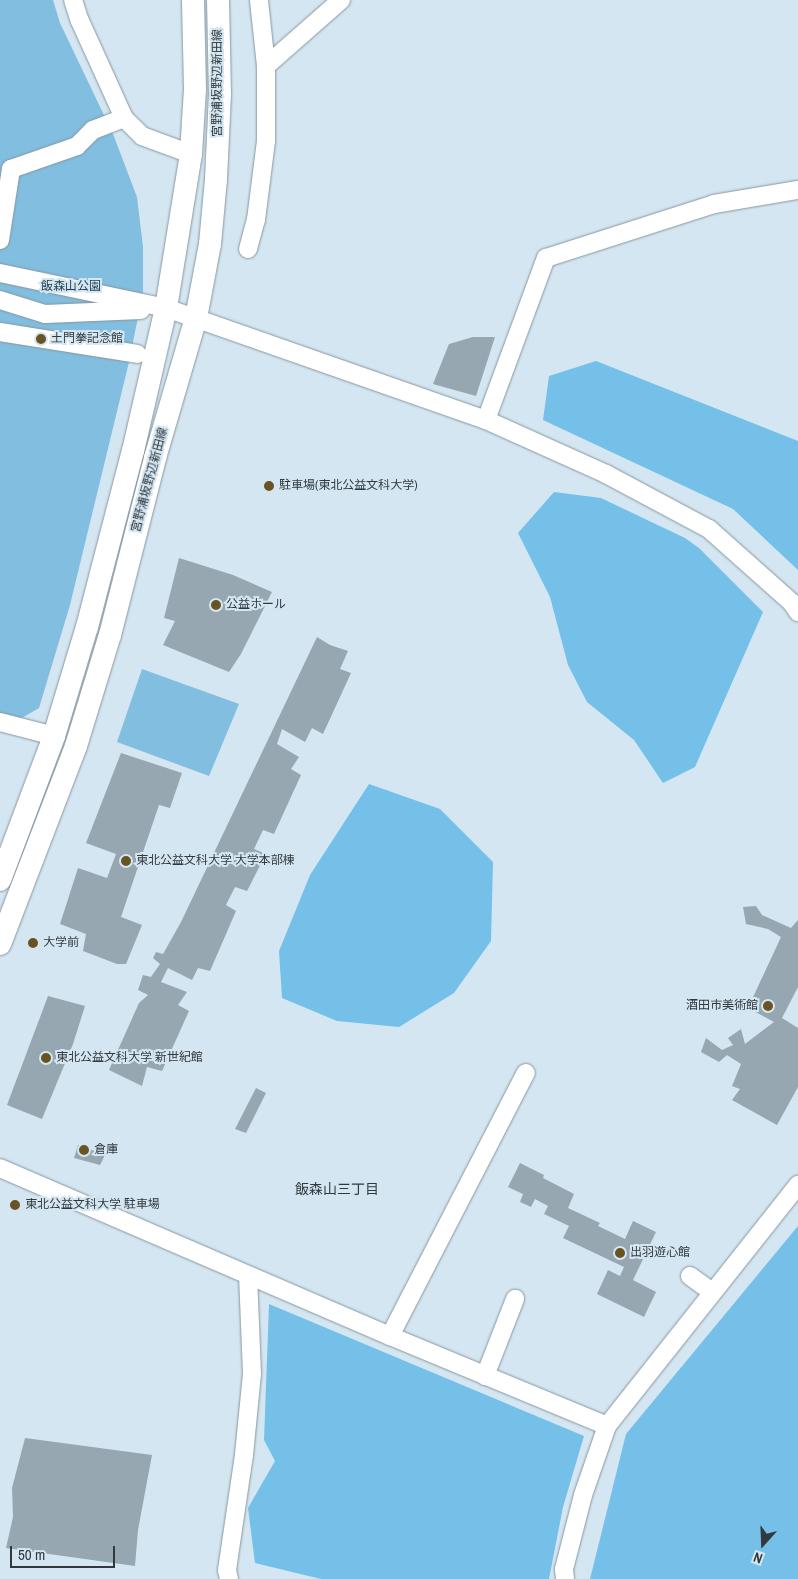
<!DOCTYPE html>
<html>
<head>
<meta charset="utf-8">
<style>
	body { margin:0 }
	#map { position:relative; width:798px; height:1579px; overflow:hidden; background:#d4e6f1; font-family:"Archivo Narrow","Noto Sans JP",sans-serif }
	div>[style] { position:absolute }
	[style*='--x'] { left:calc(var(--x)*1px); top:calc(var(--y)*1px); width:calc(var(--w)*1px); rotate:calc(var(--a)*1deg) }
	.green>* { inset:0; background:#82bee0 }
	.forest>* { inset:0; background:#74c0e9 }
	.building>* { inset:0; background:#96a7b1 }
	.roads { filter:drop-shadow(0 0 1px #8797a1) drop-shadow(0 0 1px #8797a1) }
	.minor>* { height:18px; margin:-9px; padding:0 9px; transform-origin:9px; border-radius:9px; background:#fff }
	.major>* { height:22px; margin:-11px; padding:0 11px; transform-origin:11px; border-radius:11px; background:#fff }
	.dots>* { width:14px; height:14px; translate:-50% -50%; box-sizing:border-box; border:2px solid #d4e6f1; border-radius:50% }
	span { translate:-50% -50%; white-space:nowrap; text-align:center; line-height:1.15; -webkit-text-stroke:4px #d4e6f1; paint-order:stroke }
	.street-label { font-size:12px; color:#32393e }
	.park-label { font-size:12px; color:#1c3d4f }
	.poi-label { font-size:12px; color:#32393e }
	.left { translate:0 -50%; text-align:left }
	.right { translate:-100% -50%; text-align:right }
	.neighbourhood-label { font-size:14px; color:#32393e }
	.north { position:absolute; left:738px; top:1519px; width:50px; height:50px; -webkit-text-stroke:4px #d4e6f1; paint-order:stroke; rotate:200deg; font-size:14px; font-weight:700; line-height:20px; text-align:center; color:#32393e }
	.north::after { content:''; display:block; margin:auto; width:18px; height:22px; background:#32393e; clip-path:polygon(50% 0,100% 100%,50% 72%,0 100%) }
	.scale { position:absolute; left:10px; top:1546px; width:105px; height:22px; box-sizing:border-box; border:2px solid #32393e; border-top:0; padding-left:6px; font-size:15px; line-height:18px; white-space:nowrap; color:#32393e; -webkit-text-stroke:4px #d4e6f1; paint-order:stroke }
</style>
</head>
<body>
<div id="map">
	<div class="green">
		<div style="clip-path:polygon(0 0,53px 0,60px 23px,113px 134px,137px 197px,143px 247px,143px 292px,129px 362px,70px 605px,39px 708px,20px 719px,0 714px)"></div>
		<div style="clip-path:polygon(142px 669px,239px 704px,209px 776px,117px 742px)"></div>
	</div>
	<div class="forest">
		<div style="clip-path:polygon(596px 361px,798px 441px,798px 570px,733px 509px,543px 420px,549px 376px)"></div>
		<div style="clip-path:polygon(554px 492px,601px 498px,685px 538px,699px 548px,763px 612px,695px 767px,663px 783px,634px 740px,587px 702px,568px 665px,550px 597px,518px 533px)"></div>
		<div style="clip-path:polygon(369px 784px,440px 809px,493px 862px,491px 941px,454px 993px,399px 1027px,337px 1021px,282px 998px,279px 951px,310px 875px)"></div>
		<div style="clip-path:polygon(798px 1226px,798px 1579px,590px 1579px,626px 1434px)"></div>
		<div style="clip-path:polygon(269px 1304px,584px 1436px,563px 1507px,549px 1579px,321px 1579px,255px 1563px,248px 1508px,275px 1461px,264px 1440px)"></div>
	</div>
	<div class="building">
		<div style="clip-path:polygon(473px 337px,495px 337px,476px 396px,433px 384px,449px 344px)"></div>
		<div style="clip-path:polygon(179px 558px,233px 575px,272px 592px,241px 654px,229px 672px,163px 645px,175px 621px,164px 618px)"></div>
		<div style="clip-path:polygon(317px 637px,330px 645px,348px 651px,340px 669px,351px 673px,323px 734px,312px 728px,305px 742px,282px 729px,277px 744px,299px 757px,291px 769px,301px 775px,274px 834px,263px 830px,254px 849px,266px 854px,247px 891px,235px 887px,226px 905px,236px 911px,210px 971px,198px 968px,192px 980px,168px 968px,161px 982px,187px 992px,178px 1005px,189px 1011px,162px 1071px,147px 1067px,142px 1086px,109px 1070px,139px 1003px,148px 995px,138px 990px,143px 975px,151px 977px,160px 964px,153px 958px,156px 952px,163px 954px,181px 922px)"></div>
		<div style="clip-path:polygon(121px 753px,182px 773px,170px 808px,159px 805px,121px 917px,142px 925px,126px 964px,117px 964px,83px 951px,86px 934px,60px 924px,78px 868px,107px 878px,116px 854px,86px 843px)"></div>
		<div style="clip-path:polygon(756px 906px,762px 915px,791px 928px,798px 920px,798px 987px,782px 1018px,798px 1028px,798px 1087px,777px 1125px,732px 1100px,740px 1089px,732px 1086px,741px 1064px,727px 1055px,719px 1062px,701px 1052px,706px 1038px,722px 1050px,733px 1045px,728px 1038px,741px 1029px,745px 1044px,774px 1022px,748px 1008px,781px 937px,768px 929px,746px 924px,743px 907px)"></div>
		<div style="clip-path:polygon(48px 996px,85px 1006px,73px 1044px,42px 1119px,7px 1105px)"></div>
		<div style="clip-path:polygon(256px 1088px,266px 1093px,246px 1133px,235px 1129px)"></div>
		<div style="clip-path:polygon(78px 1145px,105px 1155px,100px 1165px,74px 1158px)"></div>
		<div style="clip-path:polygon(520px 1163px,544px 1175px,543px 1178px,574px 1194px,568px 1208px,600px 1223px,598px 1226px,625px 1239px,633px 1221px,656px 1232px,633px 1280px,656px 1292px,644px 1317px,597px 1294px,608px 1270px,620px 1276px,624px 1267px,563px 1238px,569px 1226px,544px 1214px,548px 1206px,535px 1199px,531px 1207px,520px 1202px,523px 1194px,508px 1187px)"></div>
		<div style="clip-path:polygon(25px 1438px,152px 1455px,138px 1530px,135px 1566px,6px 1548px,13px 1517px,12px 1488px)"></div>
	</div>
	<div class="roads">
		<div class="minor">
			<div style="--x:73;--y:0;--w:22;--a:72"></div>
			<div style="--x:80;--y:21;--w:107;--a:65.6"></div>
			<div style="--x:124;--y:118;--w:25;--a:45"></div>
			<div style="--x:142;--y:136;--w:52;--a:20.2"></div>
			<div style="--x:266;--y:66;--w:100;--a:-41.3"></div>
			<div style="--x:0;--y:240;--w:72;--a:-81.2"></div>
			<div style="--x:11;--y:169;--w:70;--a:-19.2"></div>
			<div style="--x:77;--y:146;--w:23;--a:-45"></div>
			<div style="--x:93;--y:130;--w:33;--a:-21"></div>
			<div style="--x:248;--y:249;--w:30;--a:-75"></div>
			<div style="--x:256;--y:220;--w:80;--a:-82.8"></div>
			<div style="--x:266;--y:141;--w:75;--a:-90"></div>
			<div style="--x:266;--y:66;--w:66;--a:-96.1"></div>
			<div style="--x:0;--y:273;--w:170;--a:11.9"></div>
			<div style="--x:166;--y:308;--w:339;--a:19.3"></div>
			<div style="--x:486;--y:420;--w:132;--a:24.2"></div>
			<div style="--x:606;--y:474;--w:117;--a:28.1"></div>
			<div style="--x:709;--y:529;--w:111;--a:41.7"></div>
			<div style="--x:792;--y:603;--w:11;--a:56"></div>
			<div style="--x:0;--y:300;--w:47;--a:17.3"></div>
			<div style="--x:45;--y:314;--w:96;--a:-2.4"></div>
			<div style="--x:0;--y:332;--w:139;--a:9.1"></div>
			<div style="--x:486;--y:420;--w:173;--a:-69.7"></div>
			<div style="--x:546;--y:258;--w:176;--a:-17.8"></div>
			<div style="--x:714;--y:204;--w:85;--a:-9.5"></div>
			<div style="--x:0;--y:722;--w:56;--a:14.5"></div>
			<div style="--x:0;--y:1168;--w:425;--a:23.3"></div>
			<div style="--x:390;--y:1336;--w:235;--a:22.5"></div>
			<div style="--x:607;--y:1426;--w:308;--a:-51.6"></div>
			<div style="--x:690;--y:1276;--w:27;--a:36"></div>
			<div style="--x:390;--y:1336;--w:296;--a:-62.7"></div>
			<div style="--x:485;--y:1376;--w:83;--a:-68.7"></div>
			<div style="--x:229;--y:1579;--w:9;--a:-103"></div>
			<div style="--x:227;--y:1570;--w:116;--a:-81.6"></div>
			<div style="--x:244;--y:1455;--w:81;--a:-84.4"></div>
			<div style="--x:252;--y:1374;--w:98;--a:-92.3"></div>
			<div style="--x:565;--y:1579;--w:10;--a:-96"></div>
			<div style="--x:564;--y:1569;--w:76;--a:-75.6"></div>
			<div style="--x:583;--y:1495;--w:73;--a:-70.8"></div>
		</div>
		<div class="major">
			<div style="--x:0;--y:880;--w:154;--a:-69.4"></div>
			<div style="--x:54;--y:736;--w:114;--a:-73.2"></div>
			<div style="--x:87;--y:627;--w:182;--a:-75.4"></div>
			<div style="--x:133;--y:451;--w:147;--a:-77"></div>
			<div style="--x:166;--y:308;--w:156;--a:-80.8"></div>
			<div style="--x:191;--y:154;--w:65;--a:-86.5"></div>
			<div style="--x:195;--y:89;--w:89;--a:-91.3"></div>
			<div style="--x:0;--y:944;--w:212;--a:-69"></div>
			<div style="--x:76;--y:746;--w:116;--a:-73"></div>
			<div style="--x:110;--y:635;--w:183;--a:-75.7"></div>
			<div style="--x:155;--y:458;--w:146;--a:-73.7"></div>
			<div style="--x:196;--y:318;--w:75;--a:-79.3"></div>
			<div style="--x:210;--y:244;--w:65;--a:-84.7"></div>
			<div style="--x:216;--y:179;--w:84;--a:-87.3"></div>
			<div style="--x:220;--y:95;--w:95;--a:-91.2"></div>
		</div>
	</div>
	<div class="dots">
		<div style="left:41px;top:339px;background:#695322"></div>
		<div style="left:269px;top:486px;background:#695322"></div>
		<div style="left:216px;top:605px;background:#695322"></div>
		<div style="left:126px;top:861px;background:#695322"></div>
		<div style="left:33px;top:943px;background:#695322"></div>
		<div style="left:768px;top:1006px;background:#695322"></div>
		<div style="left:46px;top:1058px;background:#695322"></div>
		<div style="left:84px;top:1150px;background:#695322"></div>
		<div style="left:15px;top:1205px;background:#695322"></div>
		<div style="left:620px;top:1253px;background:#695322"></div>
	</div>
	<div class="street-label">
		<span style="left:218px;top:83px;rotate:-90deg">宮野浦坂野辺新田線</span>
		<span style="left:150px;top:480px;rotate:-75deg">宮野浦坂野辺新田線</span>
	</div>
	<div class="park-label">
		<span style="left:71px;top:287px">飯森山公園</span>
	</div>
	<div class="poi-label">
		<span class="left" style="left:51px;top:339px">土門拳記念館</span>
		<span class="left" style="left:279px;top:486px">駐車場(東北公益文科大学)</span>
		<span class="left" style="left:226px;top:605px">公益ホール</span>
		<span class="left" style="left:136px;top:861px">東北公益文科大学 大学本部棟</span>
		<span class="left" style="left:43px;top:943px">大学前</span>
		<span class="right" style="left:758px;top:1006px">酒田市美術館</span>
		<span class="left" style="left:56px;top:1058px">東北公益文科大学 新世紀館</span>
		<span class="left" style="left:94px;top:1150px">倉庫</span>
		<span class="left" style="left:25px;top:1205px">東北公益文科大学 駐車場</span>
		<span class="left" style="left:630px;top:1253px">出羽遊心館</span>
	</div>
	<div class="neighbourhood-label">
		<span style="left:337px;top:1189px">飯森山三丁目</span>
	</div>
	<div class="north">N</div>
	<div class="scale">50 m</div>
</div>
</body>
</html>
